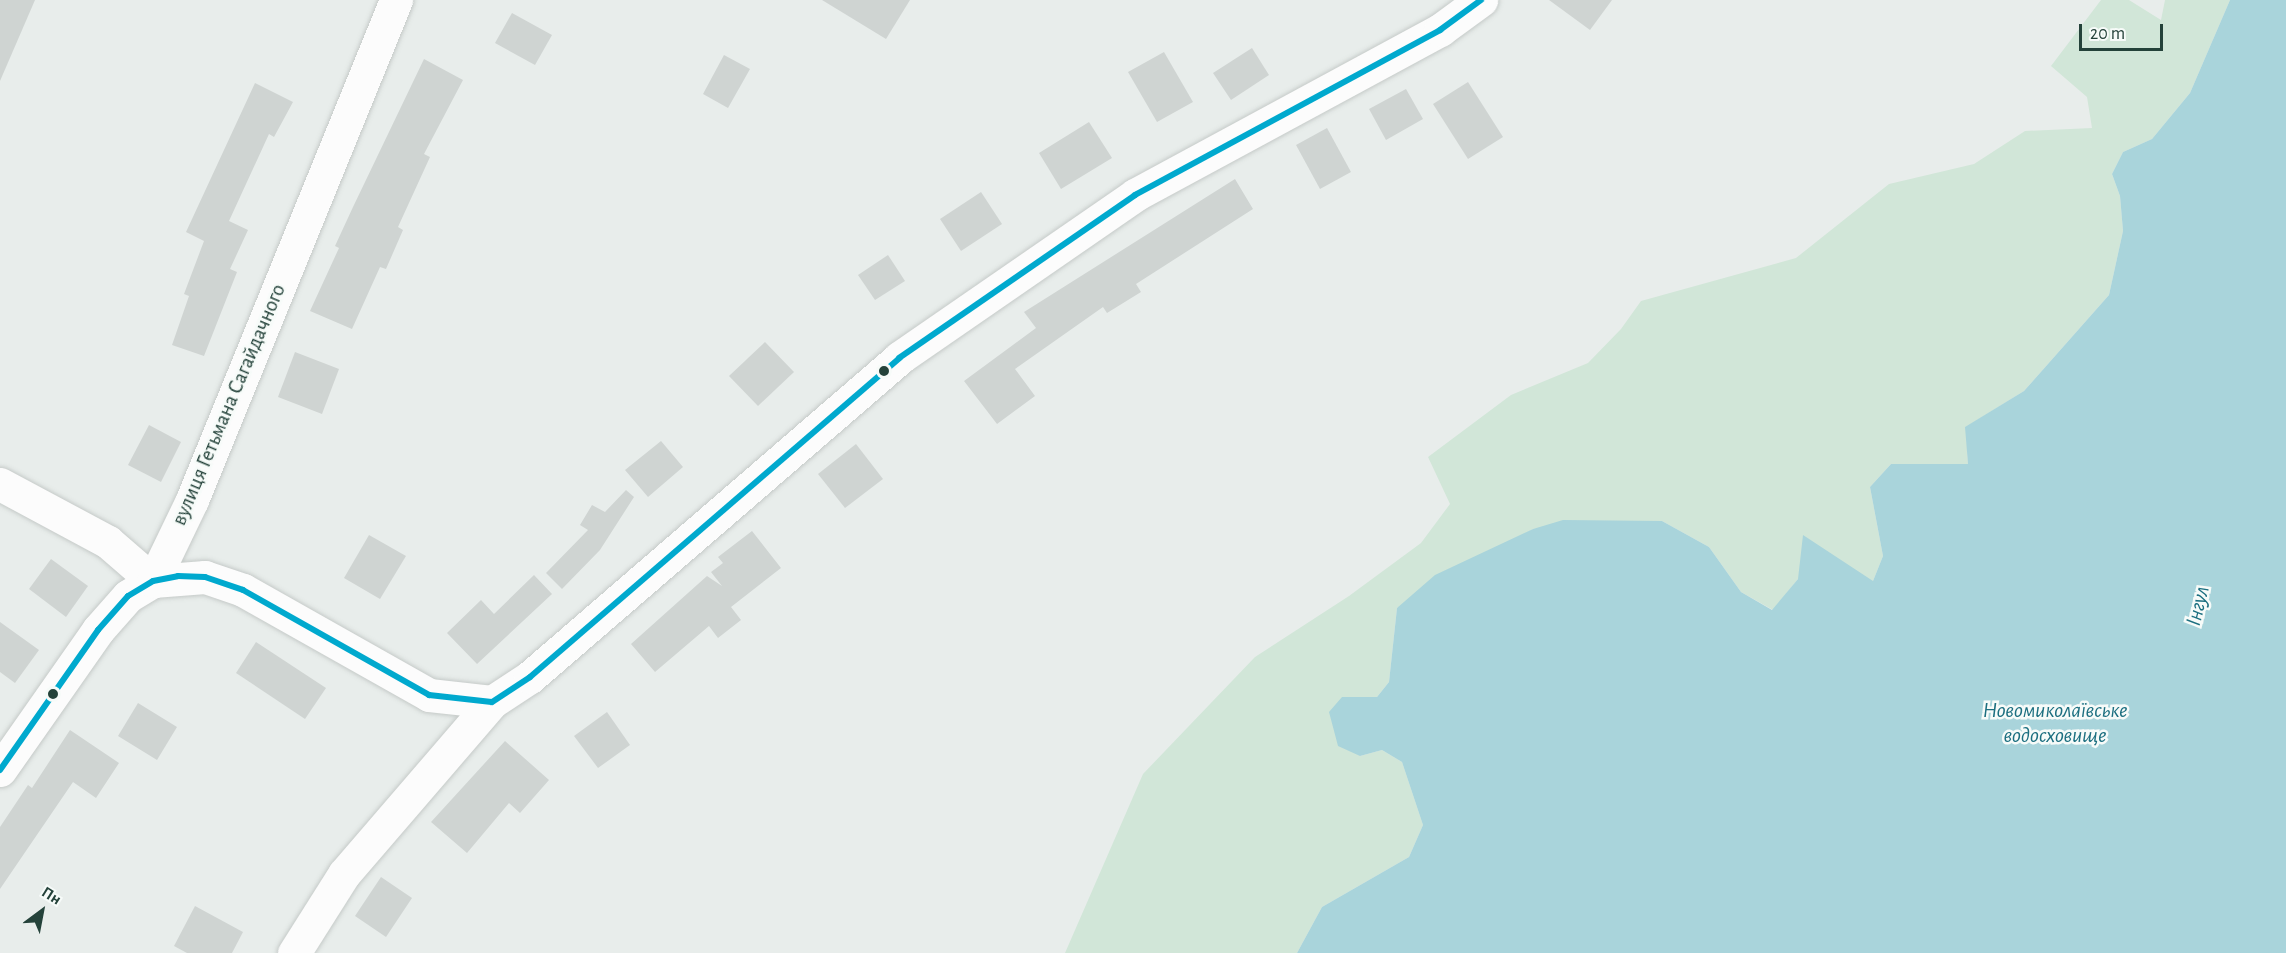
<!DOCTYPE html>
<html>
<head>
<meta charset="utf-8">
<style>
	body { margin:0 }
	#map { position:relative; width:2286px; height:953px; overflow:hidden; background:#e8edeb; font-family:"Alegreya Sans",sans-serif }
	div>[style] { position:absolute }
	[style*='--x'] { left:calc(var(--x)*1px); top:calc(var(--y)*1px); width:calc(var(--w)*1px); rotate:calc(var(--a)*1deg) }
	.green>* { inset:0; background:#d1e6d8 }
	.water>* { inset:0; background:#a9d4db }
	.building>* { inset:0; background:#cfd4d2 }
	.roads { filter:drop-shadow(0 0 2px #c5cac8) drop-shadow(0 0 2px #c5cac8) }
	.minor>* { height:33px; margin:-16.5px; padding:0 16.5px; transform-origin:16.5px; border-radius:16.5px; background:#fcfcfc }
	.bus-1>* { height:6px; margin:-3px; padding:0 3px; transform-origin:3px; border-radius:3px; background:#00a9ce }
	.dots>* { width:16px; height:16px; translate:-50% -50%; box-sizing:border-box; border:3px solid #f7fbf9; border-radius:50% }
	span { translate:-50% -50%; white-space:nowrap; text-align:center; line-height:1.15; -webkit-text-stroke:5px #f7fbf9; paint-order:stroke }
	.street-label { font-size:21px; color:#24423a }
	.water-label { font-size:22px; color:#1c6f80; font-style:italic }
	.north { position:absolute; left:12px; top:881px; width:60px; height:60px; -webkit-text-stroke:4px #f7fbf9; paint-order:stroke; rotate:32deg; font-size:16px; font-weight:700; line-height:24px; text-align:center; color:#24423a }
	.north::after { content:''; display:block; margin:auto; width:21px; height:27px; background:#24423a; clip-path:polygon(50% 0,100% 100%,50% 72%,0 100%) }
	.scale { position:absolute; left:2079px; top:24px; width:84px; height:27px; box-sizing:border-box; border:3px solid #24423a; border-top:0; padding-left:8px; font-size:18px; line-height:21px; white-space:nowrap; color:#24423a; -webkit-text-stroke:4px #f7fbf9; paint-order:stroke }
</style>
</head>
<body>
<div id="map">
	<div class="green">
		<div style="clip-path:polygon(2101px 0,2129px 0,2161px 20px,2165px 0,2230px 0,2190px 93px,2152px 139px,2123px 152px,2112px 174px,2120px 196px,2123px 231px,2109px 295px,2024px 391px,1966px 427px,1968px 464px,1891px 464px,1870px 487px,1883px 556px,1873px 581px,1798px 579px,1773px 610px,1741px 592px,1709px 547px,1662px 521px,1533px 529px,1397px 608px,1389px 682px,1377px 697px,1342px 697px,1360px 756px,1382px 750px,1402px 762px,1423px 825px,1409px 857px,1322px 907px,1297px 953px,1065px 953px,1143px 774px,1255px 657px,1349px 596px,1421px 543px,1450px 504px,1428px 457px,1511px 395px,1588px 363px,1621px 329px,1641px 301px,1796px 258px,1889px 184px,1974px 164px,2025px 131px,2092px 128px,2087px 97px,2051px 66px)"></div>
	</div>
	<div class="water">
		<div style="clip-path:polygon(2230px 0,2286px 0,2286px 953px,1297px 953px,1322px 907px,1409px 857px,1423px 825px,1402px 762px,1382px 750px,1360px 756px,1338px 746px,1329px 712px,1342px 697px,1377px 697px,1389px 682px,1397px 608px,1435px 575px,1533px 529px,1563px 520px,1662px 521px,1709px 547px,1741px 592px,1772px 610px,1798px 579px,1803px 535px,1873px 581px,1883px 556px,1870px 487px,1891px 464px,1968px 464px,1965px 427px,2024px 391px,2109px 295px,2123px 231px,2120px 196px,2112px 174px,2123px 152px,2152px 139px,2190px 93px)"></div>
	</div>
	<div class="building">
		<div style="clip-path:polygon(0 0,35px 0,0 81px)"></div>
		<div style="clip-path:polygon(822px 0,910px 0,886px 39px)"></div>
		<div style="clip-path:polygon(1549px 0,1612px 0,1590px 30px)"></div>
		<div style="clip-path:polygon(512px 13px,552px 35px,535px 65px,495px 43px)"></div>
		<div style="clip-path:polygon(1252px 48px,1269px 75px,1231px 100px,1213px 73px)"></div>
		<div style="clip-path:polygon(1164px 52px,1193px 102px,1157px 122px,1128px 72px)"></div>
		<div style="clip-path:polygon(724px 55px,750px 69px,728px 108px,703px 94px)"></div>
		<div style="clip-path:polygon(424px 59px,463px 80px,424px 154px,430px 157px,398px 227px,403px 230px,386px 269px,380px 267px,352px 329px,310px 311px,339px 248px,335px 246px,353px 207px)"></div>
		<div style="clip-path:polygon(1468px 82px,1503px 137px,1468px 159px,1433px 104px)"></div>
		<div style="clip-path:polygon(255px 83px,293px 102px,274px 137px,269px 134px,229px 221px,248px 230px,230px 269px,237px 272px,204px 356px,172px 345px,189px 296px,184px 294px,204px 241px,186px 232px)"></div>
		<div style="clip-path:polygon(1406px 89px,1423px 119px,1386px 140px,1369px 109px)"></div>
		<div style="clip-path:polygon(1089px 122px,1112px 158px,1061px 189px,1039px 153px)"></div>
		<div style="clip-path:polygon(1327px 128px,1351px 172px,1320px 189px,1296px 145px)"></div>
		<div style="clip-path:polygon(1235px 179px,1253px 209px,1136px 284px,1141px 292px,1107px 313px,1103px 307px,1015px 369px,1035px 396px,997px 424px,964px 381px,1036px 328px,1024px 312px)"></div>
		<div style="clip-path:polygon(981px 192px,1002px 224px,961px 251px,940px 219px)"></div>
		<div style="clip-path:polygon(888px 255px,905px 281px,875px 300px,858px 275px)"></div>
		<div style="clip-path:polygon(765px 342px,794px 372px,758px 406px,729px 376px)"></div>
		<div style="clip-path:polygon(295px 352px,339px 369px,322px 414px,278px 397px)"></div>
		<div style="clip-path:polygon(149px 425px,181px 442px,161px 482px,128px 465px)"></div>
		<div style="clip-path:polygon(661px 441px,683px 467px,648px 497px,625px 470px)"></div>
		<div style="clip-path:polygon(856px 444px,883px 479px,845px 508px,818px 474px)"></div>
		<div style="clip-path:polygon(626px 490px,634px 497px,600px 550px,562px 589px,546px 573px,588px 530px,580px 525px,592px 505px,605px 512px)"></div>
		<div style="clip-path:polygon(752px 531px,781px 568px,731px 607px,741px 620px,718px 638px,709px 626px,655px 672px,631px 644px,707px 576px,722px 586px,711px 572px,723px 563px,718px 557px)"></div>
		<div style="clip-path:polygon(369px 535px,406px 556px,380px 599px,344px 578px)"></div>
		<div style="clip-path:polygon(51px 559px,88px 586px,66px 617px,29px 589px)"></div>
		<div style="clip-path:polygon(534px 575px,552px 594px,477px 664px,447px 633px,481px 600px,494px 614px)"></div>
		<div style="clip-path:polygon(0 622px,39px 650px,15px 683px,0 672px)"></div>
		<div style="clip-path:polygon(256px 642px,326px 688px,305px 719px,236px 673px)"></div>
		<div style="clip-path:polygon(138px 703px,177px 727px,157px 760px,118px 736px)"></div>
		<div style="clip-path:polygon(607px 712px,630px 745px,598px 768px,574px 736px)"></div>
		<div style="clip-path:polygon(70px 730px,119px 763px,96px 798px,73px 782px,0 889px,0 827px,28px 785px,32px 788px)"></div>
		<div style="clip-path:polygon(505px 741px,549px 780px,520px 813px,509px 803px,467px 853px,431px 822px)"></div>
		<div style="clip-path:polygon(381px 877px,412px 898px,386px 937px,355px 916px)"></div>
		<div style="clip-path:polygon(195px 906px,243px 932px,232px 953px,187px 953px,174px 946px)"></div>
	</div>
	<div class="roads">
		<div class="minor">
			<div style="--x:0;--y:484;--w:123;--a:28.2"></div>
			<div style="--x:108;--y:542;--w:60;--a:40.9"></div>
			<div style="--x:153;--y:581;--w:52;--a:-4.4"></div>
			<div style="--x:205;--y:577;--w:40;--a:18.9"></div>
			<div style="--x:243;--y:590;--w:214;--a:29.4"></div>
			<div style="--x:429;--y:695;--w:63;--a:6.3"></div>
			<div style="--x:0;--y:770;--w:171;--a:-55"></div>
			<div style="--x:98;--y:630;--w:45;--a:-48.6"></div>
			<div style="--x:128;--y:596;--w:29;--a:-31"></div>
			<div style="--x:153;--y:581;--w:90;--a:-64.3"></div>
			<div style="--x:192;--y:500;--w:540;--a:-67.8"></div>
			<div style="--x:294;--y:953;--w:93;--a:-57.7"></div>
			<div style="--x:344;--y:874;--w:227;--a:-49.3"></div>
			<div style="--x:492;--y:702;--w:45;--a:-33.3"></div>
			<div style="--x:530;--y:677;--w:488;--a:-40.8"></div>
			<div style="--x:899;--y:358;--w:287;--a:-34.6"></div>
			<div style="--x:1135;--y:195;--w:347;--a:-28.4"></div>
			<div style="--x:1440;--y:30;--w:51;--a:-36.2"></div>
		</div>
	</div>
	<div class="bus-1">
		<div style="--x:492;--y:702;--w:45;--a:-33.3"></div>
		<div style="--x:530;--y:677;--w:488;--a:-40.8"></div>
		<div style="--x:899;--y:358;--w:287;--a:-34.6"></div>
		<div style="--x:1135;--y:195;--w:347;--a:-28.4"></div>
		<div style="--x:1440;--y:30;--w:51;--a:-36.2"></div>
		<div style="--x:0;--y:770;--w:171;--a:-55"></div>
		<div style="--x:98;--y:630;--w:45;--a:-48.6"></div>
		<div style="--x:128;--y:596;--w:29;--a:-31"></div>
		<div style="--x:153;--y:581;--w:25;--a:-11"></div>
		<div style="--x:178;--y:576;--w:27;--a:2"></div>
		<div style="--x:205;--y:577;--w:40;--a:18.9"></div>
		<div style="--x:243;--y:590;--w:214;--a:29.4"></div>
		<div style="--x:429;--y:695;--w:63;--a:6.3"></div>
	</div>
	<div class="dots">
		<div style="left:884px;top:371px;background:#24423a"></div>
		<div style="left:53px;top:694px;background:#24423a"></div>
	</div>
	<div class="street-label">
		<span style="left:229px;top:405px;rotate:-67deg">вулиця Гетьмана Сагайдачного</span>
	</div>
	<div class="water-label">
		<span style="left:2198px;top:606px;rotate:-76deg">Інгул</span>
		<span style="left:2055px;top:723px">Новомиколаївське<br>водосховище</span>
	</div>
	<div class="north">Пн</div>
	<div class="scale">20 m</div>
</div>
</body>
</html>
